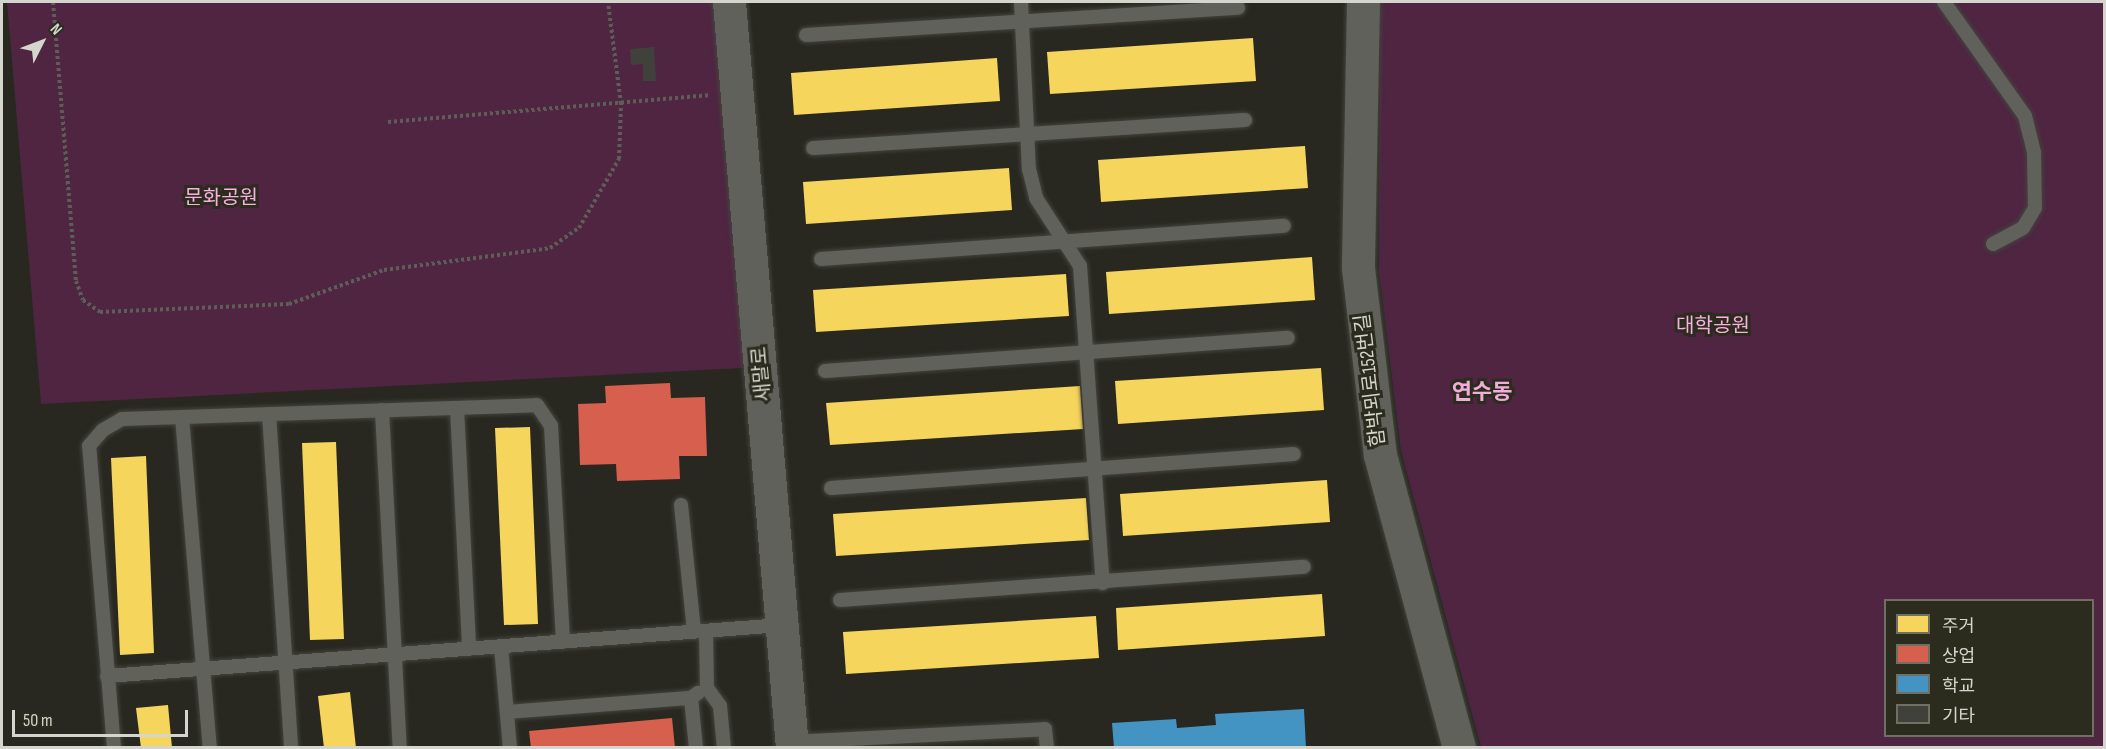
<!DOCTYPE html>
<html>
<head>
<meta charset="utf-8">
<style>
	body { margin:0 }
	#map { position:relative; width:2106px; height:749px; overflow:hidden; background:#282821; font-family:"Sofia Sans Condensed","Noto Sans KR",sans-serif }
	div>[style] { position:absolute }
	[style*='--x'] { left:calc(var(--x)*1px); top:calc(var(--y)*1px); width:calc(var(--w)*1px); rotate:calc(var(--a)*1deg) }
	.green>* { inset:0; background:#4f2542 }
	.homes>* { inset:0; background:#f6d55c }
	.shops>* { inset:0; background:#d6604d }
	.schools>* { inset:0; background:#4393c3 }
	.building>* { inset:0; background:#41413c }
	.path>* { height:4px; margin-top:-2px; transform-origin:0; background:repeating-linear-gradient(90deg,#5e5e59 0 3px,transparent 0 6px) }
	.roads { filter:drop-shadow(0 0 2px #44443d) drop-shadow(0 0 2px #44443d) }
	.service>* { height:14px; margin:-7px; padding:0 7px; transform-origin:7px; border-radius:7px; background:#61615c }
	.tertiary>* { height:33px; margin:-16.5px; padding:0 16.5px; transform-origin:16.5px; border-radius:16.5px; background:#61615c }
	span { translate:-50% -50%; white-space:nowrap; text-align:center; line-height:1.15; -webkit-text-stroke:6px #2b2b1e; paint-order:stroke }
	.park-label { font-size:20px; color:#fbb0e2 }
	.street-label { font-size:20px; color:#d4d5cd }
	.quarter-label { font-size:22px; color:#f2acda; font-weight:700 }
	.frame { position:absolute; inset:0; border:3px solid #d4d5cd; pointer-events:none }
	.legend { position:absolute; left:1884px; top:599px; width:210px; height:138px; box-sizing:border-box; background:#2b2b1e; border:2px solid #6f6f64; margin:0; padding:8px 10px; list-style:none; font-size:18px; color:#d4d5cd }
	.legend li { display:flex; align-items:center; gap:12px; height:30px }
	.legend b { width:30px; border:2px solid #6f6f64 }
	.north { position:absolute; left:12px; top:12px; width:60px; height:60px; -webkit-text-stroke:4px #2b2b1e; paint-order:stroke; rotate:48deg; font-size:16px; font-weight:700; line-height:24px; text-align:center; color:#d4d5cd }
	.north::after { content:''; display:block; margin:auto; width:21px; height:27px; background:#d4d5cd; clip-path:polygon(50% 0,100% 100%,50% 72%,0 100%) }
	.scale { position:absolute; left:12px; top:710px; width:176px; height:27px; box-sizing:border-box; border:3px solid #d4d5cd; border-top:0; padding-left:8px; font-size:18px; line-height:21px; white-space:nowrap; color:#d4d5cd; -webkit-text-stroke:4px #2b2b1e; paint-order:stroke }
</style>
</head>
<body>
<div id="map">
	<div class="green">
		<div style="clip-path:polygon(7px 2px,729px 2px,761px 367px,41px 404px)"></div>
		<div style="clip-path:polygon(evenodd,1380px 2px,2104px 2px,2104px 747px,1481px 747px,1401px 451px,1379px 271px,1380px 2px,1886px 600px,2092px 600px,2092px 736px,1886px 736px,1886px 600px)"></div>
	</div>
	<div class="homes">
		<div style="clip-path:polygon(1253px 38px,1256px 81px,1050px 94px,1047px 52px)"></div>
		<div style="clip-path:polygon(997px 58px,1000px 101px,794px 115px,791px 73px)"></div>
		<div style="clip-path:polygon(1305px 146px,1308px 188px,1101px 202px,1098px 160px)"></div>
		<div style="clip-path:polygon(1009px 168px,1012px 210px,806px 224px,803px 182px)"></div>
		<div style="clip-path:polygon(1312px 257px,1315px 300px,1109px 314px,1106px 272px)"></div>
		<div style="clip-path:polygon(1066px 274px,1069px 316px,816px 332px,813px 290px)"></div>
		<div style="clip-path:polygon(1321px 368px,1324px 410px,1118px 424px,1115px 381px)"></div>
		<div style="clip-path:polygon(1080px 386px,1083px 429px,830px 445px,826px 403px)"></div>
		<div style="clip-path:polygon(530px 427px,538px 624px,504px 625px,495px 428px)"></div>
		<div style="clip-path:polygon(336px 442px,344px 639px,310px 640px,302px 443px)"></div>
		<div style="clip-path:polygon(146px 456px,154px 653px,120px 655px,111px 458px)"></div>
		<div style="clip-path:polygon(1327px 480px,1330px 522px,1123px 536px,1120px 494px)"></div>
		<div style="clip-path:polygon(1086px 498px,1089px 540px,836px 556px,833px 514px)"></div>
		<div style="clip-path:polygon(1322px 594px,1325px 636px,1118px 650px,1116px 608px)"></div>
		<div style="clip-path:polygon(1096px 616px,1099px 658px,846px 674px,843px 632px)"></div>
		<div style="clip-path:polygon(350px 692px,356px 748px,324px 748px,318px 696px)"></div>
		<div style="clip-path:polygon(168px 705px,172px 748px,141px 748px,136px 708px)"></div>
	</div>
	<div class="shops">
		<div style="clip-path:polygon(670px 383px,671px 398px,705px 397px,707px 456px,679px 456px,680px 479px,617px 481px,616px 464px,580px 465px,578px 404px,606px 403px,605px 386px)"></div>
		<div style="clip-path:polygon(672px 718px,675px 748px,531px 748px,529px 731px)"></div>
	</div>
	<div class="schools">
		<div style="clip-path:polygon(1304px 709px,1306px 748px,1114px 748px,1112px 723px,1176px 719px,1177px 728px,1216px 725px,1215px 714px)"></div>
	</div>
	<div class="building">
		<div style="clip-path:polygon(654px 47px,656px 81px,643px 81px,643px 64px,631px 65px,630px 49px)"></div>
	</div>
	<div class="path">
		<div style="--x:53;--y:2;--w:280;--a:85.3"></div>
		<div style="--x:76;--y:281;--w:20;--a:70"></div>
		<div style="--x:83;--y:300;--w:21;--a:35"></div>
		<div style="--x:100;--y:312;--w:189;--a:-2.4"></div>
		<div style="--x:289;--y:304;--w:101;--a:-19.7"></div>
		<div style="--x:384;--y:270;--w:167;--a:-7.5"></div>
		<div style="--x:550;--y:248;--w:35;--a:-35"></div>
		<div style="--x:579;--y:228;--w:80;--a:-59.9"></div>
		<div style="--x:619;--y:159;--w:55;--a:-87.9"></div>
		<div style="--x:621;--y:104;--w:103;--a:-97.3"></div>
		<div style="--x:388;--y:122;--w:324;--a:-4.8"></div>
	</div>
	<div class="roads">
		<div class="service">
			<div style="--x:1021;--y:2;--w:167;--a:87.3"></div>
			<div style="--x:1029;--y:169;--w:30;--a:76"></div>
			<div style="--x:1036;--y:198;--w:81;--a:57.1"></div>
			<div style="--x:1080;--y:266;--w:318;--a:85.9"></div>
			<div style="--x:1944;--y:2;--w:140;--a:54.6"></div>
			<div style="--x:2025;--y:116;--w:38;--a:76"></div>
			<div style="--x:2034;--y:153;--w:55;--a:89"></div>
			<div style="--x:2035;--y:208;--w:23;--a:121"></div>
			<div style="--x:2023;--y:228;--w:34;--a:152"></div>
			<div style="--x:806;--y:35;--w:433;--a:-3.6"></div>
			<div style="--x:813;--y:148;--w:433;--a:-3.7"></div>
			<div style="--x:821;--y:259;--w:464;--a:-4.1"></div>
			<div style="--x:825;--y:371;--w:464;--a:-4.1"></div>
			<div style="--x:457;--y:408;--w:241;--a:87.1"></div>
			<div style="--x:382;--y:410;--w:338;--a:87"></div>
			<div style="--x:269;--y:414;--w:335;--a:86.2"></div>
			<div style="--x:182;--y:417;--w:332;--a:85.2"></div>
			<div style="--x:831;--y:488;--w:464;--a:-4.2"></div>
			<div style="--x:681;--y:505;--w:127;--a:84.1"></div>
			<div style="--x:840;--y:600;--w:465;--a:-4.1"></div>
			<div style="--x:706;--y:631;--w:57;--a:89"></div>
			<div style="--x:707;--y:688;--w:22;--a:54"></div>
			<div style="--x:720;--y:706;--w:42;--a:84.6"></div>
			<div style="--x:501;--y:646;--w:102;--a:85"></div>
			<div style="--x:107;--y:676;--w:677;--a:-4.32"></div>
			<div style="--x:507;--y:712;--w:185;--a:-4.4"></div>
			<div style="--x:791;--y:742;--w:254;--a:-2.9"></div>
			<div style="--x:1045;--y:729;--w:19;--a:84"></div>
			<div style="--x:114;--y:748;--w:303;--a:-94.7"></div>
			<div style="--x:89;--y:446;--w:21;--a:-49"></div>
			<div style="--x:103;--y:430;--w:22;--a:-30"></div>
			<div style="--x:122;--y:419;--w:415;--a:-1.9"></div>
			<div style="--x:537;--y:405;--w:25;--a:56"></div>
			<div style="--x:551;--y:426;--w:216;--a:86.8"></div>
			<div style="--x:696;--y:748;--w:50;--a:-95.7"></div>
			<div style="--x:691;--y:698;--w:9;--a:-36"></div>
		</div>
		<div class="tertiary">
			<div style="--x:729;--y:2;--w:749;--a:85.17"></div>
			<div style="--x:1363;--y:2;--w:266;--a:91.1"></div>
			<div style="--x:1358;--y:268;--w:188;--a:83.3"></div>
			<div style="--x:1380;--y:455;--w:303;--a:74.9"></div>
		</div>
	</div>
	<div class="park-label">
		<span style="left:221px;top:198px">문화공원</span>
		<span style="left:1713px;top:326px">대학공원</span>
	</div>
	<div class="street-label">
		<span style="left:762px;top:374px;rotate:-95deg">새말로</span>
		<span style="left:1371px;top:380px;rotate:-97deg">함박뫼로152번길</span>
	</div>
	<div class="quarter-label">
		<span style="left:1482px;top:393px">연수동</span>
	</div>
	<div class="frame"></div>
	<ul class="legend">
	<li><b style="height:16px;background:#f6d55c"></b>주거</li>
	<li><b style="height:16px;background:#d6604d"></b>상업</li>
	<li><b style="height:16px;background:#4393c3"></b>학교</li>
	<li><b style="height:16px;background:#41413c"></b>기타</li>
	</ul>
	<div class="north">N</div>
	<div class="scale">50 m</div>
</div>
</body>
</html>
